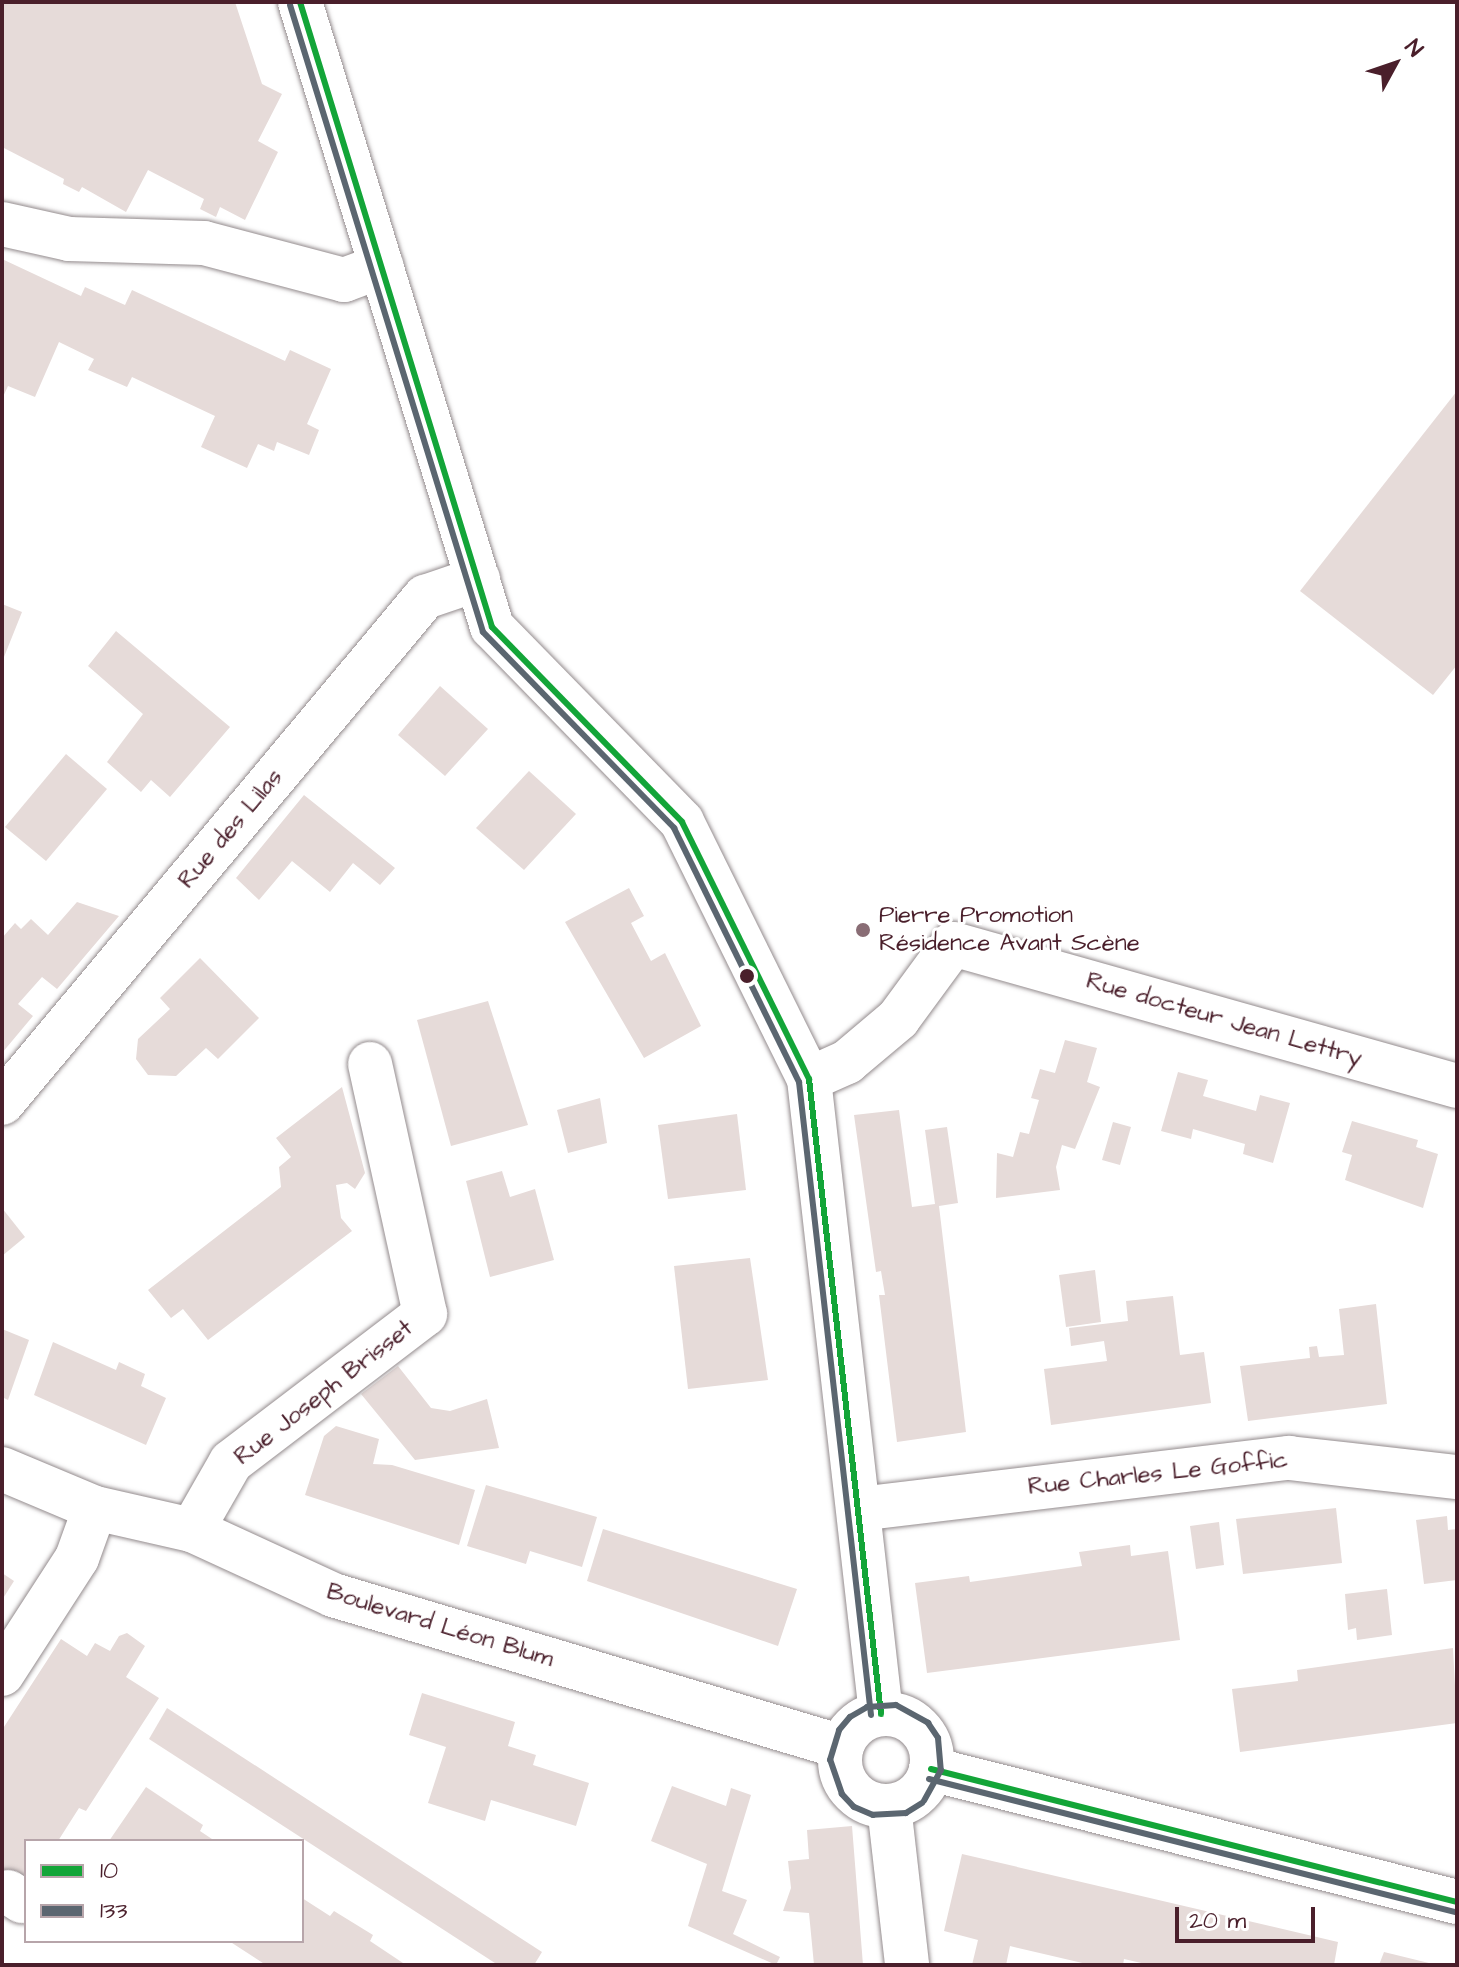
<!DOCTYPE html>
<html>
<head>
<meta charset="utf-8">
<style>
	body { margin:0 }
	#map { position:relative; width:1459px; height:1967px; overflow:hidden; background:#fff; font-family:"Architects Daughter",sans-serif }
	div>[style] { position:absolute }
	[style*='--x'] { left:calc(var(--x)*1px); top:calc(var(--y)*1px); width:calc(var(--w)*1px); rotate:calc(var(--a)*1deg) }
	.building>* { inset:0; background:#e6dbd9 }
	.roads { filter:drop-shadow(0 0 2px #948c8e) drop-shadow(0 0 2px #948c8e) }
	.minor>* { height:44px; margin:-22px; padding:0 22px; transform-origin:22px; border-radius:22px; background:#fff }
	.major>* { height:44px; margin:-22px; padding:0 22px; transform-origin:22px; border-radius:22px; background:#fff }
	.major>.ring { margin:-22px; padding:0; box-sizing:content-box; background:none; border:44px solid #fff; border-radius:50% }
	.bus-1>* { height:6px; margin:-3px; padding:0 3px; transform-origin:3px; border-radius:3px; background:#13a538 }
	.bus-2>* { height:6px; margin:-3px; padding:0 3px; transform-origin:3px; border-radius:3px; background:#5b6670 }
	.dots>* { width:22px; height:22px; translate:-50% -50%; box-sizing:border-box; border:4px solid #fff; border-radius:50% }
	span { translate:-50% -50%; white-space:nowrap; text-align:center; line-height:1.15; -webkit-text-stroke:6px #fff; paint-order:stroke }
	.street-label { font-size:24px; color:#4a1f2b }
	.poi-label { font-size:24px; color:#4a1f2b }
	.left { translate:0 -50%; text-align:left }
	.frame { position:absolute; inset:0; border:4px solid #4a1f2b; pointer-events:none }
	.legend { position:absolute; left:24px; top:1839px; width:280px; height:104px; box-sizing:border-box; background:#fff; border:2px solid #b7a5aa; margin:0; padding:10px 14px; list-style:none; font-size:24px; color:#4a1f2b }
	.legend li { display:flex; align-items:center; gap:16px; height:40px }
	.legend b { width:40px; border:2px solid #b7a5aa }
	.north { position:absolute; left:1355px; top:24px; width:80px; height:80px; -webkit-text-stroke:6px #fff; paint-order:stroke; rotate:50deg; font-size:22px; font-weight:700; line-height:32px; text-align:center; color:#4a1f2b }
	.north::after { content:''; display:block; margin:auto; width:28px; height:36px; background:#4a1f2b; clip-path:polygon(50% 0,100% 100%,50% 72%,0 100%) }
	.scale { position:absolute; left:1175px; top:1907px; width:140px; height:36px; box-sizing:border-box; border:4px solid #4a1f2b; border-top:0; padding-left:10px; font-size:24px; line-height:28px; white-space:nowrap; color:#4a1f2b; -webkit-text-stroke:6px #fff; paint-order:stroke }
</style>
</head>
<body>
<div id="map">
	<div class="building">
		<div style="clip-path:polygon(2px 2px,235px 2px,262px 84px,282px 94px,258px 141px,278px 152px,245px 220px,220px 207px,216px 217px,200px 209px,204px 199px,148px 170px,126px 212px,82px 187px,79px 192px,63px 184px,64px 179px,2px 147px)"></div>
		<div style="clip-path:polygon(2px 259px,81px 296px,85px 287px,125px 305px,132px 290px,285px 361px,290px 350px,331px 369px,307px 424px,319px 430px,309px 455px,277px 442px,274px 451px,258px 444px,247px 468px,201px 447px,215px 416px,132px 377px,127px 387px,88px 370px,94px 359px,59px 342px,35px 397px,8px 386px,2px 399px)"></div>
		<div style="clip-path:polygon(1457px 391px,1457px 665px,1433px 695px,1300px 591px)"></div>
		<div style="clip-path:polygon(2px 604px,22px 612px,2px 662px)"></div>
		<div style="clip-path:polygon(116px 631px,230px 727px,170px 797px,151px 780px,141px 792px,107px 762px,143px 714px,88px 666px)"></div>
		<div style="clip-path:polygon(440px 686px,488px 729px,445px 776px,398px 735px)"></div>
		<div style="clip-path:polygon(66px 754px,107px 789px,46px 861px,5px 827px)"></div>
		<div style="clip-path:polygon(529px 771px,576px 814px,524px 870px,476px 828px)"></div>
		<div style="clip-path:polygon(304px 795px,395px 868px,380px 885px,353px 863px,330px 892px,292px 861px,259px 900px,236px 878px)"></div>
		<div style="clip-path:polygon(629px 888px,644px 916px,631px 923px,651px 961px,665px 953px,701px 1026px,644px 1058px,565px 922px)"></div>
		<div style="clip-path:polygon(77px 902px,119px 916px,57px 989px,42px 977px,18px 1004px,33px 1016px,2px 1053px,2px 938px,15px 923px,21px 929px,31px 919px,48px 935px)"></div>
		<div style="clip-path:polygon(200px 958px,259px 1018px,218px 1059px,206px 1048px,176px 1076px,148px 1075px,136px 1059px,138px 1039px,170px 1009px,160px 998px)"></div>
		<div style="clip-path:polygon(488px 1001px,528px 1125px,451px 1146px,417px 1020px)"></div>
		<div style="clip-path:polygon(1065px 1040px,1097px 1048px,1087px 1082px,1100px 1087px,1075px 1149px,1062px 1145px,1056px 1167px,1060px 1190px,996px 1198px,997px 1153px,1013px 1157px,1020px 1132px,1029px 1134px,1039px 1100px,1031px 1098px,1040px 1069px,1055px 1073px)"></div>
		<div style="clip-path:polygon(1178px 1072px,1208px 1080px,1203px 1096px,1256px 1111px,1260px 1095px,1290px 1103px,1273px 1163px,1243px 1154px,1245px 1144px,1193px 1129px,1191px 1139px,1161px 1131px)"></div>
		<div style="clip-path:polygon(342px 1087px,365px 1173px,355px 1189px,347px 1183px,336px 1185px,341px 1218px,352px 1231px,208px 1340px,183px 1309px,171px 1318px,148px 1290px,281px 1187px,279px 1167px,291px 1157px,276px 1138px)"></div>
		<div style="clip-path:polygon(600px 1098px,607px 1143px,568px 1153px,557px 1110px)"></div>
		<div style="clip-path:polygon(899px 1110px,912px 1207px,935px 1204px,925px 1130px,947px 1127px,958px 1203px,939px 1206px,966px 1432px,897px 1442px,879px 1295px,885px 1295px,881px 1271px,876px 1272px,854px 1115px)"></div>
		<div style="clip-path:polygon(737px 1114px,746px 1190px,668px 1199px,658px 1125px)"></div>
		<div style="clip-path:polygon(1352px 1121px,1418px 1140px,1416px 1147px,1438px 1154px,1423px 1208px,1345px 1180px,1352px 1155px,1342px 1152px)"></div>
		<div style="clip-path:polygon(1113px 1122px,1131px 1127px,1120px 1165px,1102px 1160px)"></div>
		<div style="clip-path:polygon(502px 1171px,510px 1197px,535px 1189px,554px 1260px,490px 1277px,466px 1181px)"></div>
		<div style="clip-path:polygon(2px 1208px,25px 1237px,2px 1256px)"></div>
		<div style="clip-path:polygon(750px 1258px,768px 1380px,688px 1389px,674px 1266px)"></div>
		<div style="clip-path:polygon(1095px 1270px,1101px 1322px,1066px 1327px,1059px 1275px)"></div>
		<div style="clip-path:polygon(1173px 1296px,1180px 1355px,1204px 1352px,1211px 1403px,1051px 1425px,1044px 1369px,1107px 1361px,1104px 1341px,1071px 1346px,1069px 1328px,1128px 1321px,1126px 1301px)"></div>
		<div style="clip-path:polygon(1376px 1304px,1387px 1404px,1248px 1421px,1240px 1366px,1310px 1358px,1309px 1347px,1317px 1346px,1319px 1357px,1344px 1355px,1339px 1309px)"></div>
		<div style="clip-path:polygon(2px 1329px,29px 1340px,8px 1400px,2px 1397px)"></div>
		<div style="clip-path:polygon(53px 1342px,116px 1370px,119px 1362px,145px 1374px,141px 1386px,166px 1398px,146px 1445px,34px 1395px)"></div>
		<div style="clip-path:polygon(398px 1366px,431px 1408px,450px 1411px,487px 1399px,499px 1448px,415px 1460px,361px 1394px)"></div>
		<div style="clip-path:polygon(336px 1426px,379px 1439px,373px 1464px,392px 1465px,475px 1490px,459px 1545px,305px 1495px,324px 1436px)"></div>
		<div style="clip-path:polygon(486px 1485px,597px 1517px,582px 1567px,530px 1551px,526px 1564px,467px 1546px)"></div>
		<div style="clip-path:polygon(1336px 1508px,1342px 1563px,1243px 1574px,1236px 1519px)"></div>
		<div style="clip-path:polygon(1447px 1516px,1448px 1530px,1457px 1529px,1457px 1580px,1424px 1584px,1416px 1520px)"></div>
		<div style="clip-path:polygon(1219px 1522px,1224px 1565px,1196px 1569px,1190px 1526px)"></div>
		<div style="clip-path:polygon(603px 1529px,797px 1589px,778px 1646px,587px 1581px)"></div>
		<div style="clip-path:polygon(1130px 1545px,1131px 1556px,1168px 1551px,1180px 1640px,927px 1673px,915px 1583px,969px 1576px,970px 1582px,1082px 1566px,1079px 1552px)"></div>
		<div style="clip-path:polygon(2px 1573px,14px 1581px,2px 1600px)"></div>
		<div style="clip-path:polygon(1387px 1589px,1392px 1635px,1357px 1640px,1356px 1628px,1348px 1630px,1345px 1594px)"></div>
		<div style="clip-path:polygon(127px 1633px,145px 1646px,126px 1677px,159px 1698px,86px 1811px,79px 1808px,58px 1841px,26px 1841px,26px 1875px,2px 1902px,2px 1730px,61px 1639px,87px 1656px,95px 1643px,110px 1651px,119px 1636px)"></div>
		<div style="clip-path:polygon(1453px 1648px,1457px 1723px,1240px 1752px,1232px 1689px,1298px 1681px,1297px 1670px)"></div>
		<div style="clip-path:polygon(422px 1693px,515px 1722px,508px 1746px,536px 1755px,533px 1765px,589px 1783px,576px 1826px,491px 1800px,485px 1821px,428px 1803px,446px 1747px,409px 1735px)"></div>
		<div style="clip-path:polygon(167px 1708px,542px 1952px,534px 1965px,498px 1965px,149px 1739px)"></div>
		<div style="clip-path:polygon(672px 1786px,726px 1806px,731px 1788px,751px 1795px,722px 1891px,747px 1900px,733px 1934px,780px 1957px,776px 1965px,688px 1926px,707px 1864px,651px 1841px)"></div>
		<div style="clip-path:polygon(146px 1787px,203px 1825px,200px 1831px,215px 1841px,109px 1841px)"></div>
		<div style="clip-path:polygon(852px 1826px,863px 1965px,814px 1965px,809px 1913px,783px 1911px,791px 1888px,788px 1861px,809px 1859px,807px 1830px)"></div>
		<div style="clip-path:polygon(962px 1854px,1338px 1942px,1334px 1965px,1150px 1965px,1124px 1959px,1123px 1965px,1091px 1965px,1010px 1946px,1006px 1965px,972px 1965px,978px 1940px,944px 1931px)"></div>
		<div style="clip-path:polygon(302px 1898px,330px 1916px,334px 1911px,373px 1935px,370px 1941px,406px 1965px,266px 1965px,229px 1941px,302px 1941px)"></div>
		<div style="clip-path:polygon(1384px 1952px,1433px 1964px,1432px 1965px,1379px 1965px)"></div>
	</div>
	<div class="roads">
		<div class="minor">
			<div style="--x:300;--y:2;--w:654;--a:72.92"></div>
			<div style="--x:492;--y:627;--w:272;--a:45.7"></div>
			<div style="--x:682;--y:822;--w:287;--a:63.7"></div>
			<div style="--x:809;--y:1079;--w:639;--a:83.53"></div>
			<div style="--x:2;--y:224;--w:69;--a:12.6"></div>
			<div style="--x:69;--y:239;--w:135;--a:1.7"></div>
			<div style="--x:204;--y:243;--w:145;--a:14.8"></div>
			<div style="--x:344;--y:280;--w:40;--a:-20.2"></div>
			<div style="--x:809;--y:1079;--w:42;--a:-24.1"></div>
			<div style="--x:847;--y:1062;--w:67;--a:-40.1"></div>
			<div style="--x:898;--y:1019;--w:93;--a:-53.7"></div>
			<div style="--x:953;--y:944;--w:524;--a:15.73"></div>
			<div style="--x:2;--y:1103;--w:660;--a:-50.11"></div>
			<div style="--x:425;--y:597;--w:56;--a:-18.8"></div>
			<div style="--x:859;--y:1509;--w:433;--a:-6.8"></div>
			<div style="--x:1289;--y:1458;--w:169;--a:6.5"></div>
			<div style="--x:192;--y:1530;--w:78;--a:-60.2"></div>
			<div style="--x:231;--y:1462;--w:244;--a:-37.3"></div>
			<div style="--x:425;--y:1314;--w:256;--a:-102.4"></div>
			<div style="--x:2;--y:1674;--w:138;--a:-57.1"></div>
			<div style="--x:77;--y:1558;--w:53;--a:-70.2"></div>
			<div style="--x:889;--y:1806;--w:160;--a:83.5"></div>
			<div style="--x:8;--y:1892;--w:17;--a:33"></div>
		</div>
		<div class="major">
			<div style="--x:2;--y:1469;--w:101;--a:22.8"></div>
			<div style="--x:95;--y:1508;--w:99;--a:12.8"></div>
			<div style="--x:192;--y:1530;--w:155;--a:24.7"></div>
			<div style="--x:333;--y:1595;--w:531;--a:16.63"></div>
			<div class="ring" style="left:840px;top:1714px;width:48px;height:48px"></div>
			<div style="--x:931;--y:1769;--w:543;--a:14.19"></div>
		</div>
	</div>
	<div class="bus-1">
		<div style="--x:300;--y:2;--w:654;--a:72.92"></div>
		<div style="--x:492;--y:627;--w:272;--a:45.7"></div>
		<div style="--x:682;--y:822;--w:287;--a:63.7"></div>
		<div style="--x:809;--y:1079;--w:639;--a:83.53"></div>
		<div style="--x:931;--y:1769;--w:543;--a:14.19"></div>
	</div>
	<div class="bus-2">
		<div style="--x:290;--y:5;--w:656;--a:72.89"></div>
		<div style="--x:483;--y:632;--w:274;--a:45.7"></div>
		<div style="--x:674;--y:828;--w:283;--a:63.8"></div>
		<div style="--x:799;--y:1082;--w:637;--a:83.51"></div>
		<div style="--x:929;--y:1779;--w:543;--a:14.19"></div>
		<div style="--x:922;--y:1803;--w:19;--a:148"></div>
		<div style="--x:906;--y:1813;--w:33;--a:177"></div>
		<div style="--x:873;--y:1815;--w:21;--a:-157"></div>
		<div style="--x:854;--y:1807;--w:18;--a:-133"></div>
		<div style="--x:842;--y:1794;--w:36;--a:-109"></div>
		<div style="--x:830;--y:1760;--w:31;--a:-73"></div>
		<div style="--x:839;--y:1730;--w:17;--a:-50"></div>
		<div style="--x:850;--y:1717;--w:20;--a:-30"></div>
		<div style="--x:867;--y:1707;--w:29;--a:-4"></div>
		<div style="--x:896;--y:1705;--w:37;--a:29"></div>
		<div style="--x:928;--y:1723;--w:18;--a:56"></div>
		<div style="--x:938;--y:1738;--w:32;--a:85"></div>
		<div style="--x:941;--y:1770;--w:35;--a:119"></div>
	</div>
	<div class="dots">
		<div style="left:863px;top:930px;background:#896d75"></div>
		<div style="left:747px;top:976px;background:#4a1f2b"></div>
	</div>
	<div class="street-label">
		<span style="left:231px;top:829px;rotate:-50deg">Rue des Lilas</span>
		<span style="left:1224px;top:1020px;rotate:16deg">Rue docteur Jean Lettry</span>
		<span style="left:324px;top:1393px;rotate:-38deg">Rue Joseph Brisset</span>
		<span style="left:1158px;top:1474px;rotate:-6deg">Rue Charles Le Goffic</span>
		<span style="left:440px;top:1626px;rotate:17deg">Boulevard Léon Blum</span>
	</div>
	<div class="poi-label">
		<span class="left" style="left:879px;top:930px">Pierre Promotion<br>Résidence Avant Scène</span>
	</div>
	<div class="frame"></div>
	<ul class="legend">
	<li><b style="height:10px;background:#13a538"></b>10</li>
	<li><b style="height:10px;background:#5b6670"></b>133</li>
	</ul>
	<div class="north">N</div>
	<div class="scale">20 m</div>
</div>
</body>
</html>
